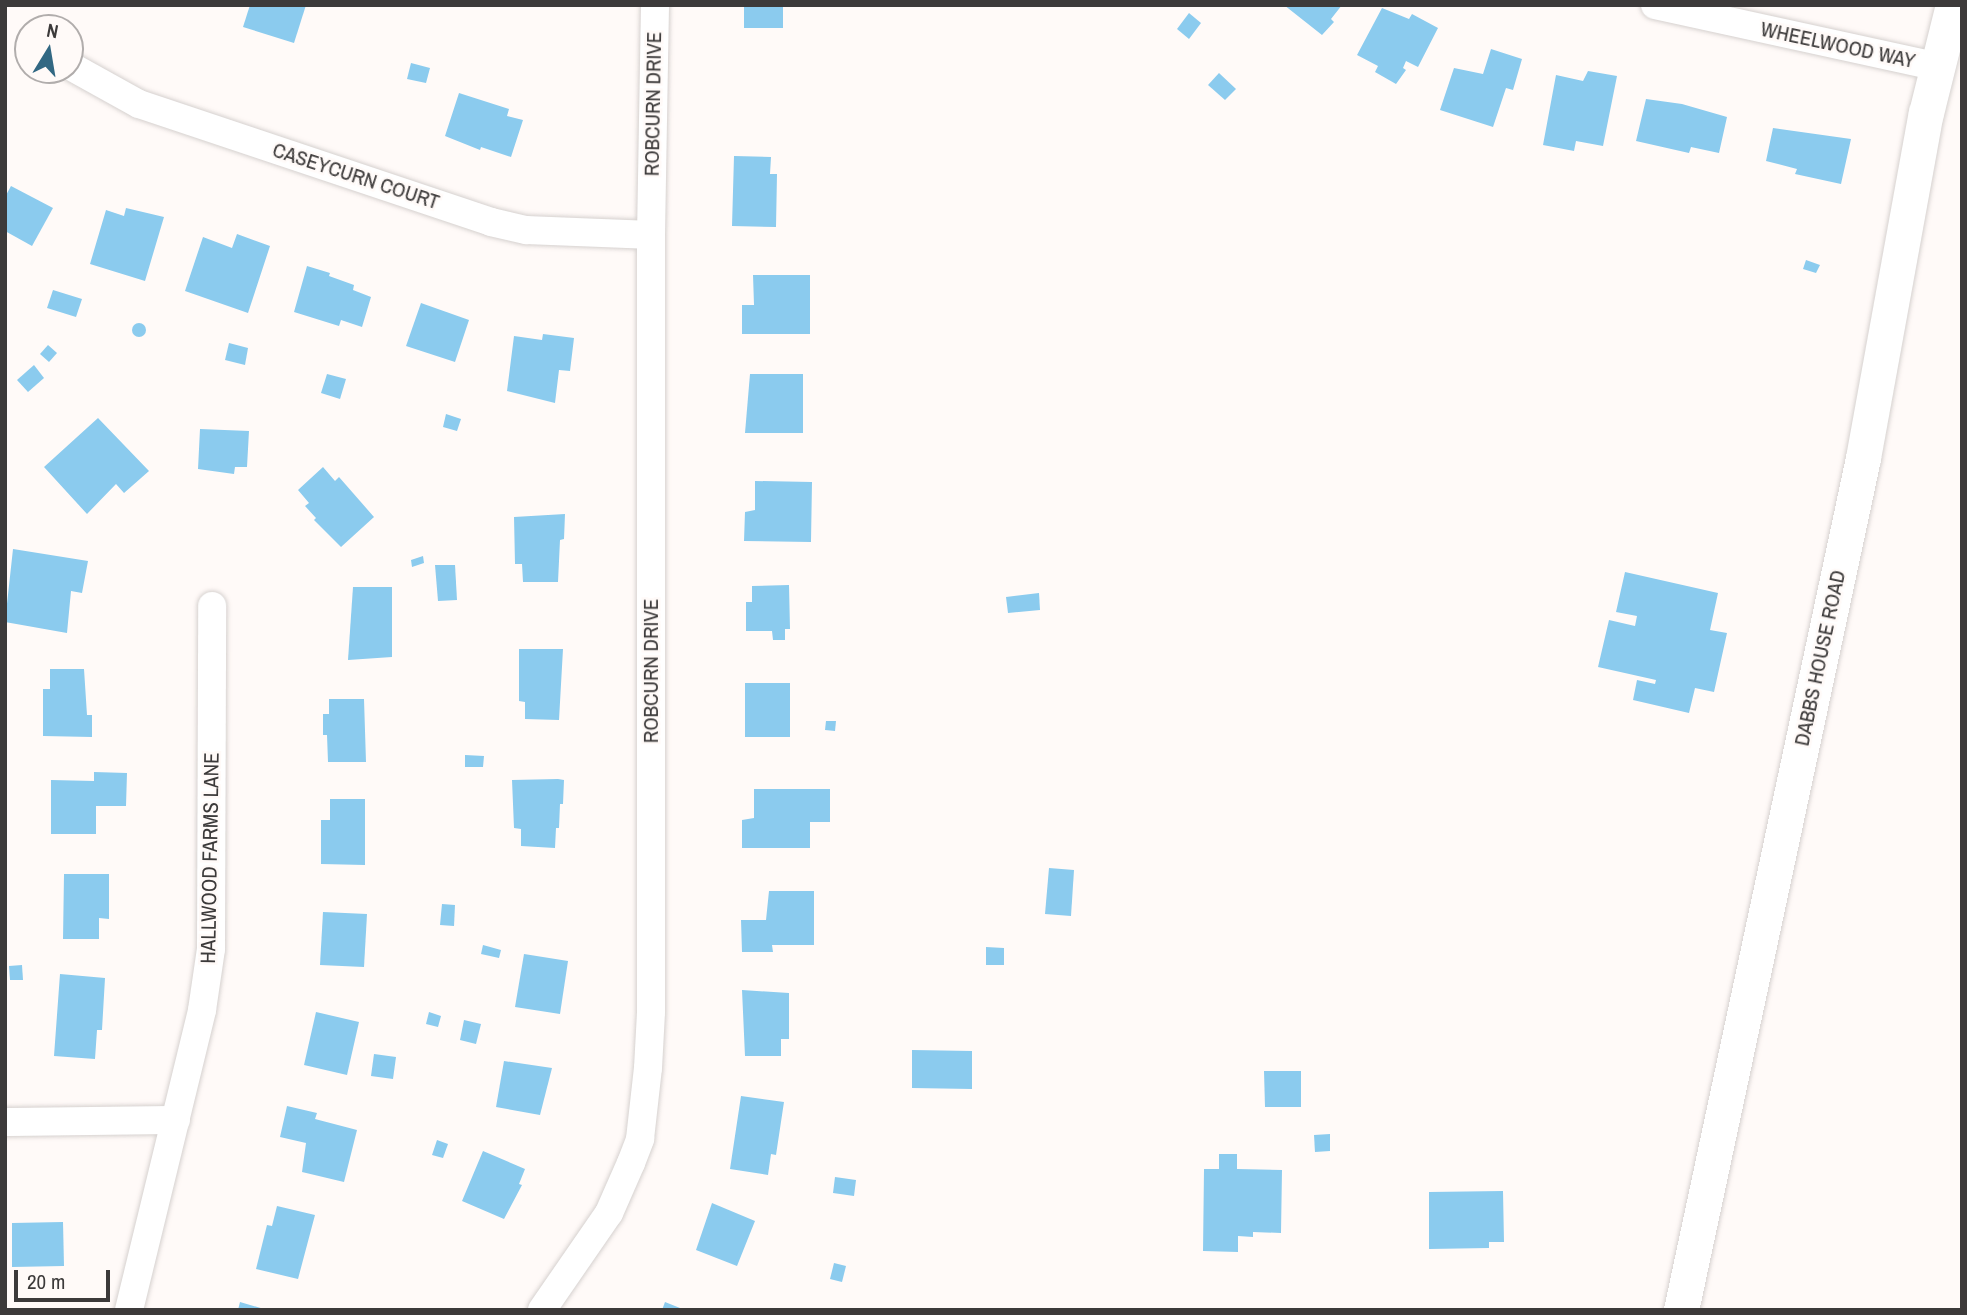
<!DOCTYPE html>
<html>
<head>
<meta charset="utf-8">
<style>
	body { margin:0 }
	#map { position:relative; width:1967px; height:1315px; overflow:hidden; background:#fffaf8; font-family:"Archivo Narrow",sans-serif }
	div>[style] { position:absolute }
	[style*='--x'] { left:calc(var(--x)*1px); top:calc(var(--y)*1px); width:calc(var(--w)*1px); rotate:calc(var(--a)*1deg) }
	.building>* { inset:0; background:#8bcbee }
	.round { border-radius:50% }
	.roads { filter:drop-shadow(0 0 2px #d6d1cf) drop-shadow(0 0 2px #d6d1cf) }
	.minor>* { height:28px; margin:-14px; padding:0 14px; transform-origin:14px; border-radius:14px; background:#fff }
	.tertiary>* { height:35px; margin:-17.5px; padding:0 17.5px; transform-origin:17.5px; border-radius:17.5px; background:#fff }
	span { translate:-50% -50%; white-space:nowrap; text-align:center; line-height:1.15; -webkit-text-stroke:5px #fffaf8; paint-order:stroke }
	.street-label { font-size:21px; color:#3c3a3a }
	.frame { position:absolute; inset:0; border:7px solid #3c3a3a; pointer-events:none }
	.north { position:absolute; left:14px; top:14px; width:70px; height:70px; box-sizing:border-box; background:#fffaf8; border:2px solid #b1adac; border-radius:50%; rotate:11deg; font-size:19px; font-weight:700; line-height:28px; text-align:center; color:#3c3a3a }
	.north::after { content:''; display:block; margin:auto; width:24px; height:32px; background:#326883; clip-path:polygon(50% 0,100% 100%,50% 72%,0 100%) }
	.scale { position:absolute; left:14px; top:1270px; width:96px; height:32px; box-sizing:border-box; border:4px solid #3c3a3a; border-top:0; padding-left:9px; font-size:21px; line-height:24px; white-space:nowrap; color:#3c3a3a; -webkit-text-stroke:5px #fffaf8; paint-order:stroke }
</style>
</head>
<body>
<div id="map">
	<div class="building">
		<div style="clip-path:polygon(250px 5px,306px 5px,294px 43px,243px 27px)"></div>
		<div style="clip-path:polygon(744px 5px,783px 5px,783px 28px,744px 28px)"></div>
		<div style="clip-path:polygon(1284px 5px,1342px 5px,1331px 19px,1334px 22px,1322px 35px)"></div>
		<div style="clip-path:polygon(1382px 8px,1409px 19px,1412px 14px,1438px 28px,1418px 67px,1406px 61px,1403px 68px,1406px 70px,1396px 84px,1375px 72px,1378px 66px,1357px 55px)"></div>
		<div style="clip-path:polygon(1189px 13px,1201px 23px,1189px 39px,1177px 29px)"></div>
		<div style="clip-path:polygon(1491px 49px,1522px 59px,1513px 90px,1506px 88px,1493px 127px,1440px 110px,1454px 68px,1483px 74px)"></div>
		<div style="clip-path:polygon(411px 63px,430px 68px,426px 83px,407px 79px)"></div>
		<div style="clip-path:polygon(1588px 71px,1617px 76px,1603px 146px,1576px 141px,1574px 151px,1543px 145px,1556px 75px,1583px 81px)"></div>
		<div style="clip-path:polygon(1219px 73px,1236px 89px,1225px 100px,1208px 85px)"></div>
		<div style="clip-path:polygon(459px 93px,509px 109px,507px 116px,523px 120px,511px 157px,481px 147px,480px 150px,445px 136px)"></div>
		<div style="clip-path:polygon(1646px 99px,1682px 104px,1727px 117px,1719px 153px,1691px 147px,1689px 153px,1636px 141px)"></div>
		<div style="clip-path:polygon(1773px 128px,1851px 139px,1841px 184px,1795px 174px,1797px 169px,1766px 161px)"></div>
		<div style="clip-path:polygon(734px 156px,771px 157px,770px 174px,777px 174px,776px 227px,732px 226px)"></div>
		<div style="clip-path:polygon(11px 186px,53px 208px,32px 246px,5px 231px,5px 197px)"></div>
		<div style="clip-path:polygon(126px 208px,164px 217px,145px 281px,90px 264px,106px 210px,124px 216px)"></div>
		<div style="clip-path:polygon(237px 234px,270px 246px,248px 313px,185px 291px,203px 237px,232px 248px)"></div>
		<div style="clip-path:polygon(1806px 260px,1820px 265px,1816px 273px,1803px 269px)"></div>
		<div style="clip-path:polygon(307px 266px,330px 273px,329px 276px,354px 285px,353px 290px,371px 297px,362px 327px,341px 320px,339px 326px,294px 312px)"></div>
		<div style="clip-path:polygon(753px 275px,810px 275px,810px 334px,742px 334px,742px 305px,754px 305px)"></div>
		<div style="clip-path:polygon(53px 290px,82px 299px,76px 317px,47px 308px)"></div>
		<div style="clip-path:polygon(421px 303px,469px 320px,455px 362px,406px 346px)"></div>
		<div class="round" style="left:132px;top:323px;width:14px;height:14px"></div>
		<div style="clip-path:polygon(543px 334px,574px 338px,570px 371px,559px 370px,555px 403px,507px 391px,514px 336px,542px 340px)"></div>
		<div style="clip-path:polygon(229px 343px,248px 348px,245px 365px,225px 360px)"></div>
		<div style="clip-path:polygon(48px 345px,57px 353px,49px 362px,40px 354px)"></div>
		<div style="clip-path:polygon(34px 365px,44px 378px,28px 392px,17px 380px)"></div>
		<div style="clip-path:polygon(327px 374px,346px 379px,340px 399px,321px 393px)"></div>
		<div style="clip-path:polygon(750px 374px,803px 374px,803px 433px,745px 433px)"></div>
		<div style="clip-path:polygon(446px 414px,461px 419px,457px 431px,443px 427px)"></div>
		<div style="clip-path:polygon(98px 418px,149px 471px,124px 493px,116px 484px,87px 514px,44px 467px)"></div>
		<div style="clip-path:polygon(200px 429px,249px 431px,247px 467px,235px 467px,234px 474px,198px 469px)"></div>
		<div style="clip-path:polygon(323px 467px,335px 481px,339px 477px,374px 517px,341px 547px,314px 520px,316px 518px,305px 506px,309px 503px,298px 490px)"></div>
		<div style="clip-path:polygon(755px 481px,812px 482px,811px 542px,744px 541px,745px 512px,755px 510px)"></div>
		<div style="clip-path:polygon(565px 514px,564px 539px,560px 540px,558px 582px,523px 582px,522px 564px,515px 564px,514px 517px)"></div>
		<div style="clip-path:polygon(13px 549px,88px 561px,82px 593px,71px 591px,67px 633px,5px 622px)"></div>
		<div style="clip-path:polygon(423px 556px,424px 563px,412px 567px,411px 560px)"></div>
		<div style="clip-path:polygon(435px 565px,455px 565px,457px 600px,438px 601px)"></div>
		<div style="clip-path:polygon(1625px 572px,1718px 593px,1710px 630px,1727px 633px,1714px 692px,1695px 688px,1689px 713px,1633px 700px,1637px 680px,1655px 684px,1656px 680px,1598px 667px,1609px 620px,1635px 626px,1637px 616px,1616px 612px)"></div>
		<div style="clip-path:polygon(789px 585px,790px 629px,785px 629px,785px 640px,773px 640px,772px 631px,746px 631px,746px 602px,752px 602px,752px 586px)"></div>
		<div style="clip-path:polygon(353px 587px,392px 587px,392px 657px,348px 660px)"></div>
		<div style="clip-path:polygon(1039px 593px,1040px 610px,1008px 613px,1006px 597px)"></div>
		<div style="clip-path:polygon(519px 649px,563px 649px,559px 720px,525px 719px,525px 702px,519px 701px)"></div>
		<div style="clip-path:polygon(50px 669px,84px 669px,87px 715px,92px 715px,92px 737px,43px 736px,43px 689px,50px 689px)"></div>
		<div style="clip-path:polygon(745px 683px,790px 683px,790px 737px,745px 737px)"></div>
		<div style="clip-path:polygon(329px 699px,364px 699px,366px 762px,328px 762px,327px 735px,323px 735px,323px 714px,329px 714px)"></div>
		<div style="clip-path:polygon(826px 721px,836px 721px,835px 731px,825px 730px)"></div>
		<div style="clip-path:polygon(465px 755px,484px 756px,483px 767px,465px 767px)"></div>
		<div style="clip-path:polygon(94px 772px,127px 773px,126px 806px,96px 806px,96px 834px,51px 834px,51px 780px,94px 781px)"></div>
		<div style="clip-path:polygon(558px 779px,564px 780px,563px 804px,560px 804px,559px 828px,556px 828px,555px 848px,521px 846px,521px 829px,514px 828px,512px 780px)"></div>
		<div style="clip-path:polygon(754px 789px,830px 789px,830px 822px,810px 822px,810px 848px,742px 848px,742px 820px,754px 818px)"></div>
		<div style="clip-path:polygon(330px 799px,365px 799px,365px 865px,321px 864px,321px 820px,330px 820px)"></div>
		<div style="clip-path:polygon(1049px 868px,1074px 870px,1071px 916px,1045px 914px)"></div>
		<div style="clip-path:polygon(64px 874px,109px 874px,109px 919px,99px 918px,99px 939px,63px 939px)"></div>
		<div style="clip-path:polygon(769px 891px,814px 891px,814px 945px,772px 945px,773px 952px,742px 952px,741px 920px,766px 920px)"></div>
		<div style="clip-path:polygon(442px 904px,455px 905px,454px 926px,440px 925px)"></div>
		<div style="clip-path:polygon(323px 912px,367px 914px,364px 967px,320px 965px)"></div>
		<div style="clip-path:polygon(483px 945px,501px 950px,499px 958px,481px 954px)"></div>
		<div style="clip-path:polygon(986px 947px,1004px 948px,1004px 965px,986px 965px)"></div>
		<div style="clip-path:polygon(524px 954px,568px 961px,560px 1014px,515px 1007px)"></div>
		<div style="clip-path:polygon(22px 965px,23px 980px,10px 980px,9px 966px)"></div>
		<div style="clip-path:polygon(60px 974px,105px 978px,102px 1030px,97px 1030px,95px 1059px,54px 1056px)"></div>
		<div style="clip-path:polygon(742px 990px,789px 993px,789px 1039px,781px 1039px,781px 1056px,745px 1056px)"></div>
		<div style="clip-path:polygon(316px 1012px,359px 1022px,347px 1075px,304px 1065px)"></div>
		<div style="clip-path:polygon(429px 1012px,441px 1016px,438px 1027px,426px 1024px)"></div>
		<div style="clip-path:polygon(464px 1020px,481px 1024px,476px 1044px,460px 1040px)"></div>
		<div style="clip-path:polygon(912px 1050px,972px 1051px,972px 1089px,912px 1088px)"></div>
		<div style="clip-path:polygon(374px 1054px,396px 1057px,393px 1079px,371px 1076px)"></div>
		<div style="clip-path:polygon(504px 1061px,552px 1068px,540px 1115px,496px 1107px)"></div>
		<div style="clip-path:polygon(1264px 1071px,1301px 1071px,1301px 1107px,1265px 1107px)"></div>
		<div style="clip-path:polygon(741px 1096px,784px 1102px,776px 1155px,771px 1154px,768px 1175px,730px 1169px)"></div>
		<div style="clip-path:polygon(287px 1106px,317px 1113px,315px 1119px,357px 1130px,344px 1182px,302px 1172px,306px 1143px,280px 1137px)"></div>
		<div style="clip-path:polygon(1330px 1134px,1330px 1151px,1315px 1152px,1314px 1135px)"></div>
		<div style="clip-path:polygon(437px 1140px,448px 1144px,443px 1158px,432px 1155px)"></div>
		<div style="clip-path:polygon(483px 1151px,525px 1169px,519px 1184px,522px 1185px,504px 1219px,462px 1201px)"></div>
		<div style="clip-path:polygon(1219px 1154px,1237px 1154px,1237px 1169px,1282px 1170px,1281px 1233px,1253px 1232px,1253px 1237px,1238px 1236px,1238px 1252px,1203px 1251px,1204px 1169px,1219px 1169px)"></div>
		<div style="clip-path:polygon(835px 1177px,856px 1180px,854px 1196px,833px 1193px)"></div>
		<div style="clip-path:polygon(1503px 1191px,1504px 1242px,1489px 1242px,1489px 1248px,1429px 1249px,1429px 1192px)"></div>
		<div style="clip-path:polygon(712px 1203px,755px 1221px,737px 1266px,696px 1250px)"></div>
		<div style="clip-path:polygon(277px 1206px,315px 1215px,298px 1279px,256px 1269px,267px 1225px,272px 1226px)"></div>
		<div style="clip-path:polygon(63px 1222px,64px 1266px,12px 1267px,12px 1223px)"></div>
		<div style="clip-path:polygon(834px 1263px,846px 1266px,842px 1282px,830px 1279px)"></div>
		<div style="clip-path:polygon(240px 1302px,264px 1309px,264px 1310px,238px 1310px)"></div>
		<div style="clip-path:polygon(665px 1302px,685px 1310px,662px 1310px)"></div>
	</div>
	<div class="roads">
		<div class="minor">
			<div style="--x:1655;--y:5;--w:291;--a:12.3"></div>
			<div style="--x:74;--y:68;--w:74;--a:29"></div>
			<div style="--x:139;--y:104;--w:371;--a:18.5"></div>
			<div style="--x:491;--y:222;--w:37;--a:13"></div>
			<div style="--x:527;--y:230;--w:124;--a:2.3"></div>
			<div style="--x:5;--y:1122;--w:171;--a:-0.7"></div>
			<div style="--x:129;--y:1310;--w:309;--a:-76.3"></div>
			<div style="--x:202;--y:1010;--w:62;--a:-81.6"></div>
			<div style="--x:211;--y:949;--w:343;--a:-89.8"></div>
			<div style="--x:542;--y:1310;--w:118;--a:-55.4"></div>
			<div style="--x:609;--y:1213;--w:55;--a:-66.3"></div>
			<div style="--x:631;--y:1163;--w:26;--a:-69"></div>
			<div style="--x:640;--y:1139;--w:71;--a:-83.6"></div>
			<div style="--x:648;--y:1068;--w:56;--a:-86.9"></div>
			<div style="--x:651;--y:1012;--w:777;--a:-90"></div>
			<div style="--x:651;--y:235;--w:230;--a:-89"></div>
		</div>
		<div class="tertiary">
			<div style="--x:1681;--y:1310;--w:871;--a:-77.94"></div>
			<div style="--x:1863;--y:458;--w:351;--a:-79.7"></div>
			<div style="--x:1926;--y:113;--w:111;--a:-76"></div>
		</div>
	</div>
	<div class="street-label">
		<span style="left:1838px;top:45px;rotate:12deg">WHEELWOOD WAY</span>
		<span style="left:653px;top:104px;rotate:-89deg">ROBCURN DRIVE</span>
		<span style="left:356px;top:176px;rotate:18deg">CASEYCURN COURT</span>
		<span style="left:1820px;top:658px;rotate:-78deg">DABBS HOUSE ROAD</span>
		<span style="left:651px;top:671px;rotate:-90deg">ROBCURN DRIVE</span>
		<span style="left:210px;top:858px;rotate:-89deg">HALLWOOD FARMS LANE</span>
	</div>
	<div class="frame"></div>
	<div class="north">N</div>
	<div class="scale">20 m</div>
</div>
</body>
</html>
